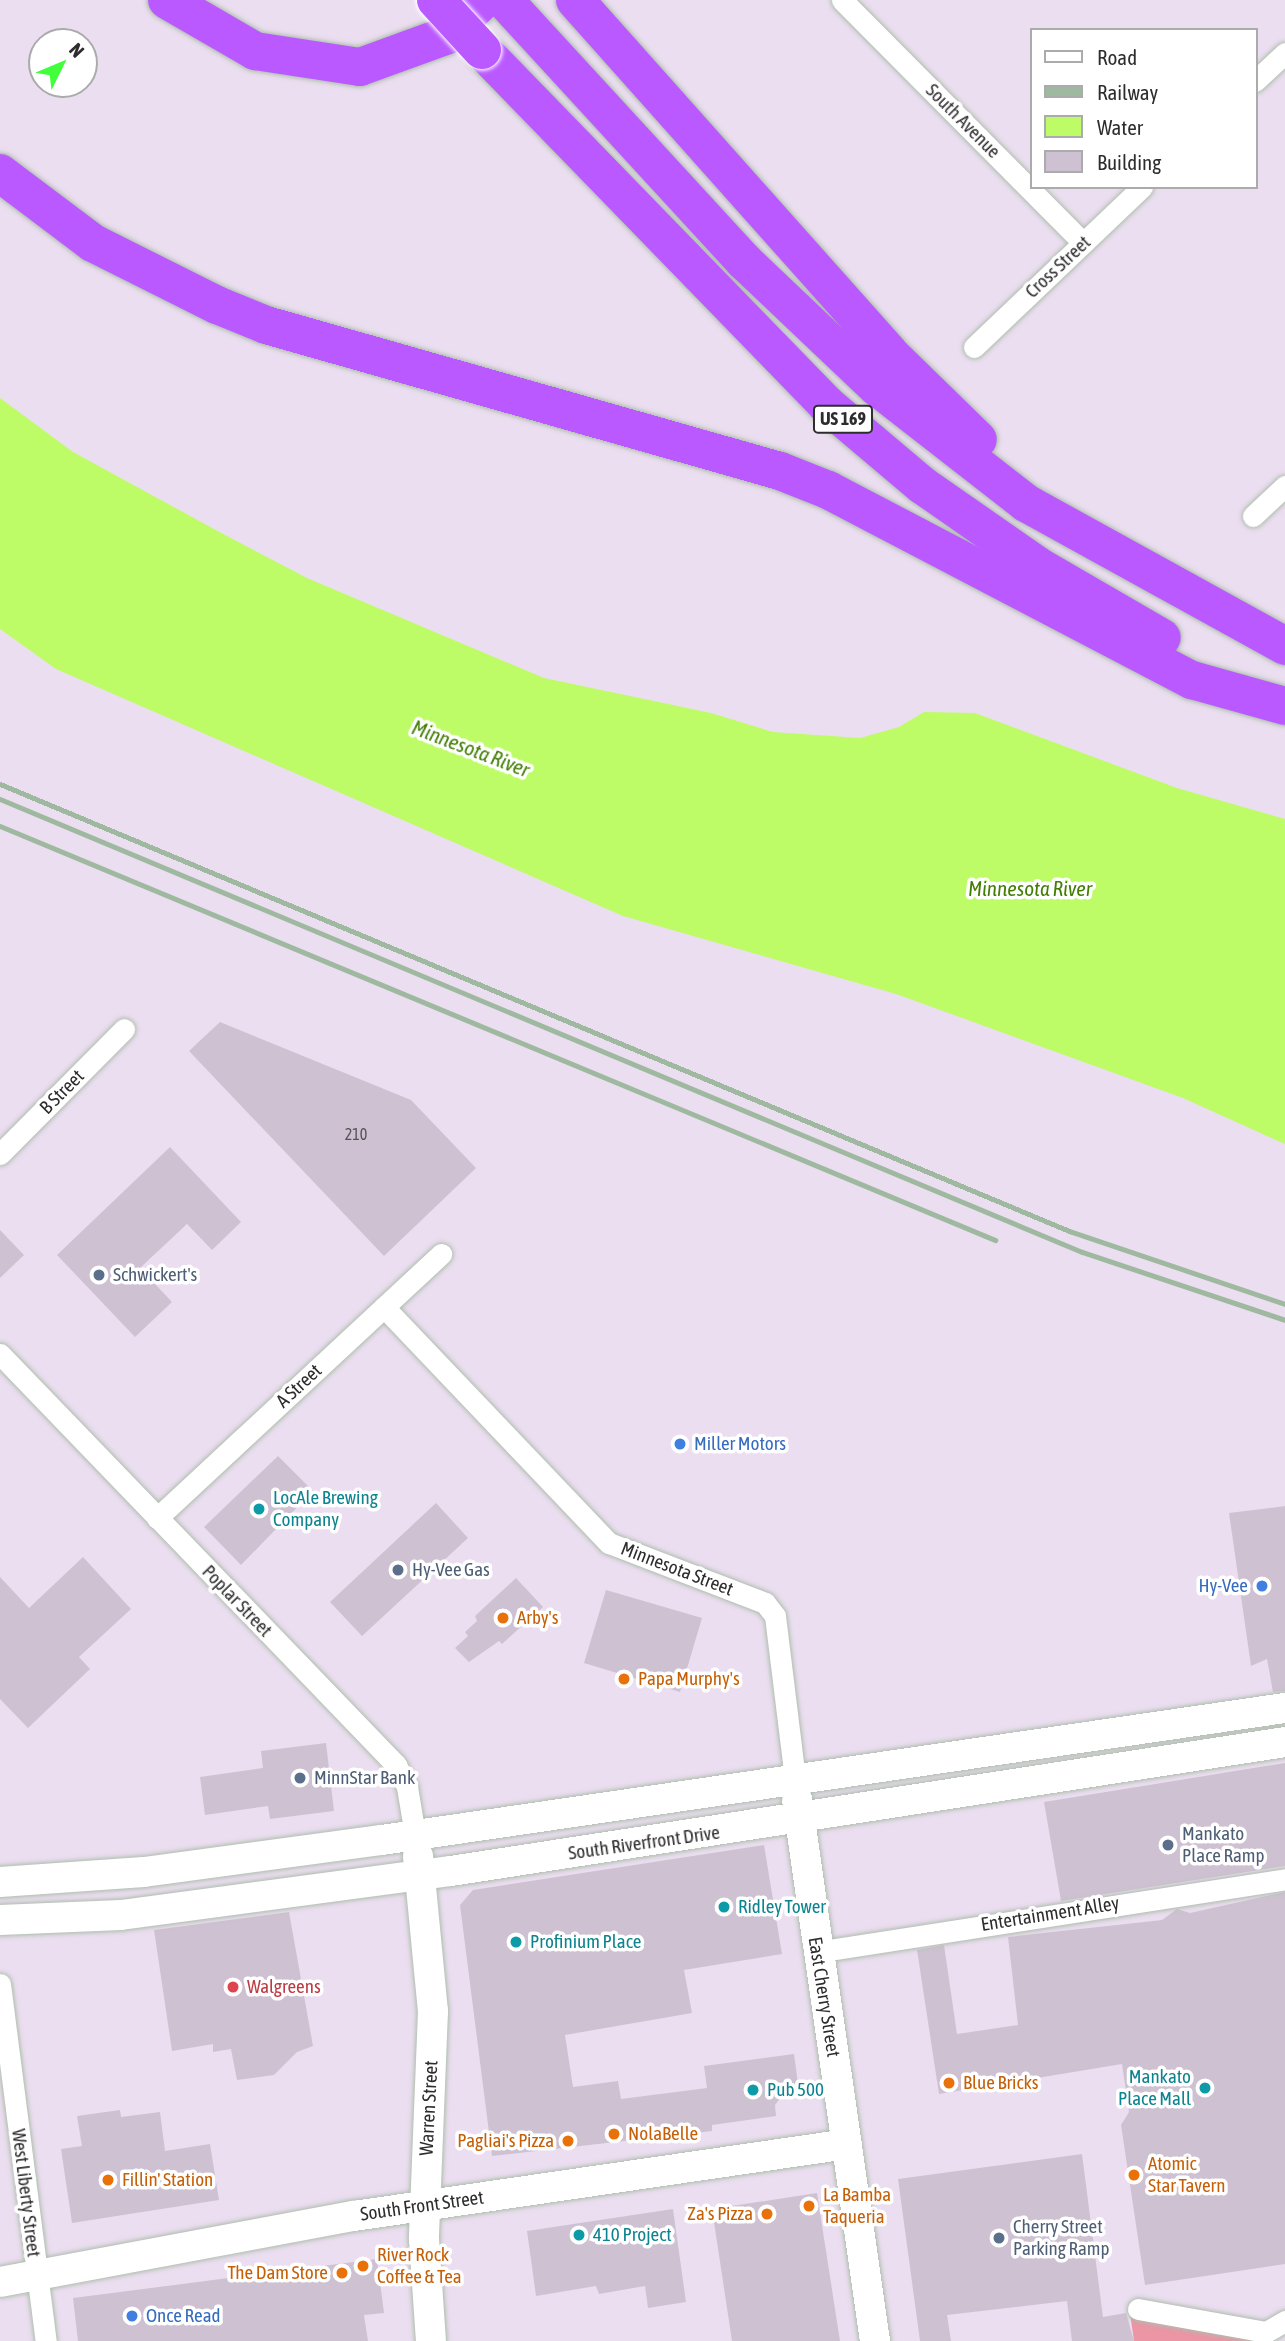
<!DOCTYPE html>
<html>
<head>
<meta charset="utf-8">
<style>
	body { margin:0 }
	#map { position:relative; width:1285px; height:2341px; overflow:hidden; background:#ebdef0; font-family:"Asap Condensed",sans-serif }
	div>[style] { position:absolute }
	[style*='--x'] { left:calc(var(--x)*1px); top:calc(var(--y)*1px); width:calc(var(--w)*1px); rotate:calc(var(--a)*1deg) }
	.green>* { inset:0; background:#eb95a5 }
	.water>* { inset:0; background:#bdfc66 }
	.building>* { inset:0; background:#cec2d2 }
	.roads { filter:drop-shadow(0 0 2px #afbeae) drop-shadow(0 0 2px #afbeae) }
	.street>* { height:21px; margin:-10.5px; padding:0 10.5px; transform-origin:10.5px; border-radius:10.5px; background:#fff }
	.secondary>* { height:30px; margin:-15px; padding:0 15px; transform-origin:15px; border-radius:15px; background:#fff }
	.highway>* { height:38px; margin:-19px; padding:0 19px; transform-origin:19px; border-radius:19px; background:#ba59ff }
	.rail>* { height:5px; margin:-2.5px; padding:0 2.5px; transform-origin:2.5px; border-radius:2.5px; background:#9fb9a0 }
	.bridges { filter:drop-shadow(0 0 2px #fff) drop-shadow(0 0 2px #fff) }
	.highway-bridge>* { height:38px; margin:-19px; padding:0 19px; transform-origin:19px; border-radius:19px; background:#ba59ff }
	.dots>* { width:19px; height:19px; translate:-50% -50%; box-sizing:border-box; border:4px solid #fff; border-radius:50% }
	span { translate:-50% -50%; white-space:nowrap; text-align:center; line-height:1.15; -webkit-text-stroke:7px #fff; paint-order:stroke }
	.number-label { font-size:16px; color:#555256 }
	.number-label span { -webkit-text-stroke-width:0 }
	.shield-label span { padding:2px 5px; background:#fff; border:2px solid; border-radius:5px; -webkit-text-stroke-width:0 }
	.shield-label { font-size:18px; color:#2d2d2d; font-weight:700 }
	.street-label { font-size:19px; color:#2d2d2d }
	.service-label { font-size:19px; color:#4e5e75 }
	.left { translate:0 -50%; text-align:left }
	.shop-label { font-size:19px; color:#366cbe }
	.right { translate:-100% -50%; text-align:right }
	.culture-label { font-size:19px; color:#0d838f }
	.food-label { font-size:19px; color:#c56008 }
	.health-label { font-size:19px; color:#be3a42 }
	.water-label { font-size:21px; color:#427e05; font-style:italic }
	.legend { position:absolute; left:1030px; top:28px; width:228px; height:161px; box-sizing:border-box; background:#fff; border:2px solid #ababab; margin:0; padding:9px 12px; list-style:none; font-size:21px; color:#2d2d2d }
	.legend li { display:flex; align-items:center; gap:14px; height:35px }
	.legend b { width:35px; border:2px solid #ababab }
	.north { position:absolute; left:28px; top:28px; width:70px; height:70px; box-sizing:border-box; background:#fff; border:2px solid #ababab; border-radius:50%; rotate:47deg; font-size:19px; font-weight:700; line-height:28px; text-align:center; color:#2d2d2d }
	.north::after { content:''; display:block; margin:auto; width:24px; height:32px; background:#42ff3b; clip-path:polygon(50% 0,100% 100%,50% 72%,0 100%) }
</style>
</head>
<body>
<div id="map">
	<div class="green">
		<div style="clip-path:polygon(1130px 2313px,1244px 2336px,1251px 2341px,1134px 2341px)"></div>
	</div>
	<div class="water">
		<div style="clip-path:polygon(0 398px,73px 452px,225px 535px,307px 578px,544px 678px,711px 713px,773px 732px,860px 738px,899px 727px,924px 712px,975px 713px,1177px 788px,1285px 819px,1285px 1144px,1183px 1098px,896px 994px,623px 916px,56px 669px,0 629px)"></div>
	</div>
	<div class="building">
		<div style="clip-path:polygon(220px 1022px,411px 1100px,476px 1168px,384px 1256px,189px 1051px)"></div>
		<div style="clip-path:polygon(170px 1147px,241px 1222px,212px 1250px,187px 1224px,140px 1268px,172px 1302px,135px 1337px,57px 1255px)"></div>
		<div style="clip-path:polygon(0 1230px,24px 1255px,0 1278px)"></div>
		<div style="clip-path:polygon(278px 1456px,313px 1491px,241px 1565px,204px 1527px)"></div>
		<div style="clip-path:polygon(436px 1503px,468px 1538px,362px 1636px,330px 1602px)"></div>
		<div style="clip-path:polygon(1285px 1506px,1285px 1691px,1273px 1692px,1267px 1659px,1251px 1666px,1229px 1513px)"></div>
		<div style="clip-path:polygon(83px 1557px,131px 1609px,79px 1657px,90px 1669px,28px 1728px,0 1699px,0 1577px,29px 1608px)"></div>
		<div style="clip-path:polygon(516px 1578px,543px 1607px,502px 1644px,499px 1641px,469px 1662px,455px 1648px,468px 1636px,465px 1632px,477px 1621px,475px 1616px)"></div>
		<div style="clip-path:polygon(606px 1590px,702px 1618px,680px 1692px,584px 1663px)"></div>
		<div style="clip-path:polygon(326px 1743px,334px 1811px,270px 1819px,268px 1806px,205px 1815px,200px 1777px,263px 1768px,261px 1751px)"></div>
		<div style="clip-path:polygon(1285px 1763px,1285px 1866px,1061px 1901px,1044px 1802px)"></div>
		<div style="clip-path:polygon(764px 1845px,782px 1954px,684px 1970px,692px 2013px,565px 2035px,573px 2087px,618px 2081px,621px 2099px,707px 2088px,704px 2066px,794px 2054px,799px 2091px,784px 2093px,775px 2105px,776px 2116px,712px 2125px,712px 2131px,492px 2156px,460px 1905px,473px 1890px)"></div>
		<div style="clip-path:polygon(1285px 1892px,1285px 2264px,1145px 2285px,1121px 2125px,1129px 2112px,1122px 2064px,939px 2094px,917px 1950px,944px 1945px,957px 2034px,1018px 2025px,1008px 1937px,1162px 1920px,1177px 1909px,1190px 1913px)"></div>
		<div style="clip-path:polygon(289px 1912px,313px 2046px,297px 2052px,274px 2075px,237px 2080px,231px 2049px,213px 2052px,213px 2044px,172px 2051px,154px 1930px)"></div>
		<div style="clip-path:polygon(120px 2110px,121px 2117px,160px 2112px,165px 2151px,210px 2144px,219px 2200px,72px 2223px,61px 2149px,82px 2146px,77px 2116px)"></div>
		<div style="clip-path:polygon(1082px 2154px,1103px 2317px,1126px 2313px,1134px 2341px,1072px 2341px,1067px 2301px,947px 2315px,951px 2341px,920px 2341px,898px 2179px)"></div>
		<div style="clip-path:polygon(817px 2193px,840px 2341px,732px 2341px,712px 2209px)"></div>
		<div style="clip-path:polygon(673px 2209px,686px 2302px,648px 2308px,645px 2286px,599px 2294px,596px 2286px,536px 2296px,527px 2231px)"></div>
		<div style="clip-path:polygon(377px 2259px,384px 2313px,364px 2315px,368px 2341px,78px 2341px,73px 2298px)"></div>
	</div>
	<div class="roads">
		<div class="street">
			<div style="--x:842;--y:0;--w:342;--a:45.2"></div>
			<div style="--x:1255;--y:81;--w:41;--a:-43"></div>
			<div style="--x:974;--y:347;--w:232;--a:-43.6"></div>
			<div style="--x:1253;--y:516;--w:44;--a:-43.2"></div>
			<div style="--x:0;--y:1154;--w:176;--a:-45.2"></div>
			<div style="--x:384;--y:1307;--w:326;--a:46.4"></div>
			<div style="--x:609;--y:1543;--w:167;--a:21"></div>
			<div style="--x:765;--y:1603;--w:16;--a:52"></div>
			<div style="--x:775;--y:1616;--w:163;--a:83"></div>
			<div style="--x:0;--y:1354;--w:571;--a:46.06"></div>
			<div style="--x:396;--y:1765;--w:25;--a:63"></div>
			<div style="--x:407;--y:1787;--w:49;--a:80.5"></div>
			<div style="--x:157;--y:1518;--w:388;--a:-42.9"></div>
			<div style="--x:816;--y:1952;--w:475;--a:-8.8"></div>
			<div style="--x:0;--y:1984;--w:360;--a:82.7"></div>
			<div style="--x:1138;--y:2309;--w:130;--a:10.2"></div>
			<div style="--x:1266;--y:2332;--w:22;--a:-30"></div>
		</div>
		<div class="secondary">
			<div style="--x:797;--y:1799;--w:548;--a:81.81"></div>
			<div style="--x:418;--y:1856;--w:156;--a:84.5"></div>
			<div style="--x:433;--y:2011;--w:228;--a:92.3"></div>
			<div style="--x:424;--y:2239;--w:102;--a:86.1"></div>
			<div style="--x:0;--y:1882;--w:144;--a:-4"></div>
			<div style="--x:144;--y:1872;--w:240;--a:-7.7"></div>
			<div style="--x:382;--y:1840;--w:913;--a:-8.32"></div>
			<div style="--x:0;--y:1920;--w:121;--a:-2.4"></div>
			<div style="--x:121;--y:1915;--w:333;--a:-7.6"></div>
			<div style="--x:451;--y:1871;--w:844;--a:-8.79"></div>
			<div style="--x:0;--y:2282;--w:360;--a:-10.6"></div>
			<div style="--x:354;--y:2216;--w:498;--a:-8.3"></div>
		</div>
		<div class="highway">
			<div style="--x:167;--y:0;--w:102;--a:30.1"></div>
			<div style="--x:255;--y:51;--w:106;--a:8.7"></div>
			<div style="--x:360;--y:67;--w:94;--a:-20"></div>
			<div style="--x:448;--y:35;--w:49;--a:-45"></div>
			<div style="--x:504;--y:0;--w:355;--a:47.4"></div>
			<div style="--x:744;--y:261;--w:183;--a:43.5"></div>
			<div style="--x:877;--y:387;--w:189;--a:37.9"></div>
			<div style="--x:1026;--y:503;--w:296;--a:28.9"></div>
			<div style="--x:575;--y:0;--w:472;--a:48.3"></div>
			<div style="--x:889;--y:353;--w:124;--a:44.3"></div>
			<div style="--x:482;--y:50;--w:494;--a:45.8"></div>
			<div style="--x:826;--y:404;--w:126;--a:40.2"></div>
			<div style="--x:922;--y:485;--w:141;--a:34.9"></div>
			<div style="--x:1038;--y:566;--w:143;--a:30.1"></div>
			<div style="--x:0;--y:173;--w:116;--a:37"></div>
			<div style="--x:93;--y:243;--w:139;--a:26.6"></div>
			<div style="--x:217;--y:305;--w:53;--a:22.2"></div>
			<div style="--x:266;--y:325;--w:534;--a:15.86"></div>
			<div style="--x:780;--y:471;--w:52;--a:21.6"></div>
			<div style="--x:828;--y:490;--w:411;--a:27.6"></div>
			<div style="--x:1192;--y:680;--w:97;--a:15.6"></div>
		</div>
	</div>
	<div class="rail">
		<div style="--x:0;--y:784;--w:1159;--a:22.69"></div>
		<div style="--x:1069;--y:1231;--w:228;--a:18.7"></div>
		<div style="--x:0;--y:799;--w:1173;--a:22.72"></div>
		<div style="--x:1082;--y:1252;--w:214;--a:18.5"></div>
		<div style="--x:0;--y:826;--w:1078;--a:22.59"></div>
	</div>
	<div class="bridges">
		<div class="highway-bridge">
			<div style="--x:436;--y:0;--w:68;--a:47.4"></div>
		</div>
	</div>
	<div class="dots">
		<div style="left:99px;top:1275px;background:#5c6f8a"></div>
		<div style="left:680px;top:1444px;background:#3f7fe0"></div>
		<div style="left:259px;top:1509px;background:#0f9aa8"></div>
		<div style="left:398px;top:1570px;background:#5c6f8a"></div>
		<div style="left:1262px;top:1586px;background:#3f7fe0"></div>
		<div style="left:503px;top:1618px;background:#e8710a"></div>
		<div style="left:624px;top:1679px;background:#e8710a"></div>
		<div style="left:300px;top:1778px;background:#5c6f8a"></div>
		<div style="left:1168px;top:1845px;background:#5c6f8a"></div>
		<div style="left:724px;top:1907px;background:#0f9aa8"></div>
		<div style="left:516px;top:1942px;background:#0f9aa8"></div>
		<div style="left:233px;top:1987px;background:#e0444e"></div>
		<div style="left:949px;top:2083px;background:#e8710a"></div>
		<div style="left:1205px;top:2088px;background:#0f9aa8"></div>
		<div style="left:753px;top:2090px;background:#0f9aa8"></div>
		<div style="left:614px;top:2134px;background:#e8710a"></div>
		<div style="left:568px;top:2141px;background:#e8710a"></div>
		<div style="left:1134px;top:2175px;background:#e8710a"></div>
		<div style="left:108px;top:2180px;background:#e8710a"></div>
		<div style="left:809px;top:2206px;background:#e8710a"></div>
		<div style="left:767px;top:2214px;background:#e8710a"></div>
		<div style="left:579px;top:2235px;background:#0f9aa8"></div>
		<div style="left:999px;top:2238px;background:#5c6f8a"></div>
		<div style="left:363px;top:2266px;background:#e8710a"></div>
		<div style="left:342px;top:2273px;background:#e8710a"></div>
		<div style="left:132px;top:2316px;background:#3f7fe0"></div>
	</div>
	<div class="number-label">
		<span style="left:356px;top:1134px">210</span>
	</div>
	<div class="shield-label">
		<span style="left:843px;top:419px">US 169</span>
	</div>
	<div class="street-label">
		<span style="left:963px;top:121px;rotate:45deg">South Avenue</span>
		<span style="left:1058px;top:267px;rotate:-43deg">Cross Street</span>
		<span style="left:62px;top:1092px;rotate:-45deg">B Street</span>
		<span style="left:299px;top:1386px;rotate:-43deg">A Street</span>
		<span style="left:677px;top:1569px;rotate:21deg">Minnesota Street</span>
		<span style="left:237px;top:1601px;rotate:46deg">Poplar Street</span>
		<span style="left:644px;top:1843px;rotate:-8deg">South Riverfront Drive</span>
		<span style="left:1050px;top:1914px;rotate:-9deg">Entertainment Alley</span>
		<span style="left:824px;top:1997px;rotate:81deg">East Cherry Street</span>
		<span style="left:429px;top:2108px;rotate:-87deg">Warren Street</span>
		<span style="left:26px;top:2193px;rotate:83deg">West Liberty Street</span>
		<span style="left:422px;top:2206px;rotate:-8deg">South Front Street</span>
	</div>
	<div class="service-label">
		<span class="left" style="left:113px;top:1275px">Schwickert's</span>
		<span class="left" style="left:412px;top:1570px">Hy-Vee Gas</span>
		<span class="left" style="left:314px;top:1778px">MinnStar Bank</span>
		<span class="left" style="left:1182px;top:1845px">Mankato<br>Place Ramp</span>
		<span class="left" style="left:1013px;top:2238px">Cherry Street<br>Parking Ramp</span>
	</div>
	<div class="shop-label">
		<span class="left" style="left:694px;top:1444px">Miller Motors</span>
		<span class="right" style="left:1248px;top:1586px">Hy-Vee</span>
		<span class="left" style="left:146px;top:2316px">Once Read</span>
	</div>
	<div class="culture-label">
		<span class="left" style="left:273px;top:1509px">LocAle Brewing<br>Company</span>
		<span class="left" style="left:738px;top:1907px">Ridley Tower</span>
		<span class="left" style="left:530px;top:1942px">Profinium Place</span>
		<span class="right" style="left:1191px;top:2088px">Mankato<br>Place Mall</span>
		<span class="left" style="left:767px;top:2090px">Pub 500</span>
		<span class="left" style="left:593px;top:2235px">410 Project</span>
	</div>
	<div class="food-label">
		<span class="left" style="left:517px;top:1618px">Arby's</span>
		<span class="left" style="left:638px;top:1679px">Papa Murphy's</span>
		<span class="left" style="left:963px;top:2083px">Blue Bricks</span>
		<span class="left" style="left:628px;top:2134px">NolaBelle</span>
		<span class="right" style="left:554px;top:2141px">Pagliai's Pizza</span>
		<span class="left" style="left:1148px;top:2175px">Atomic<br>Star Tavern</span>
		<span class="left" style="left:122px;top:2180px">Fillin' Station</span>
		<span class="left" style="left:823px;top:2206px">La Bamba<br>Taqueria</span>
		<span class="right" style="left:753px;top:2214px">Za's Pizza</span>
		<span class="left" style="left:377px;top:2266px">River Rock<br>Coffee &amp; Tea</span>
		<span class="right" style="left:328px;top:2273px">The Dam Store</span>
	</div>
	<div class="health-label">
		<span class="left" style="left:247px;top:1987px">Walgreens</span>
	</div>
	<div class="water-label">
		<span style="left:471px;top:748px;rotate:21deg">Minnesota River</span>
		<span style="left:1030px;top:888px">Minnesota River</span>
	</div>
	<ul class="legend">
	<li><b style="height:9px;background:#fff"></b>Road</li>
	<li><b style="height:9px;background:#9fb9a0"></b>Railway</li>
	<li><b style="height:19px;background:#bdfc66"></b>Water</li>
	<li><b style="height:19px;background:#cec2d2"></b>Building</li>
	</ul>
	<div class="north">N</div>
</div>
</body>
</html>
